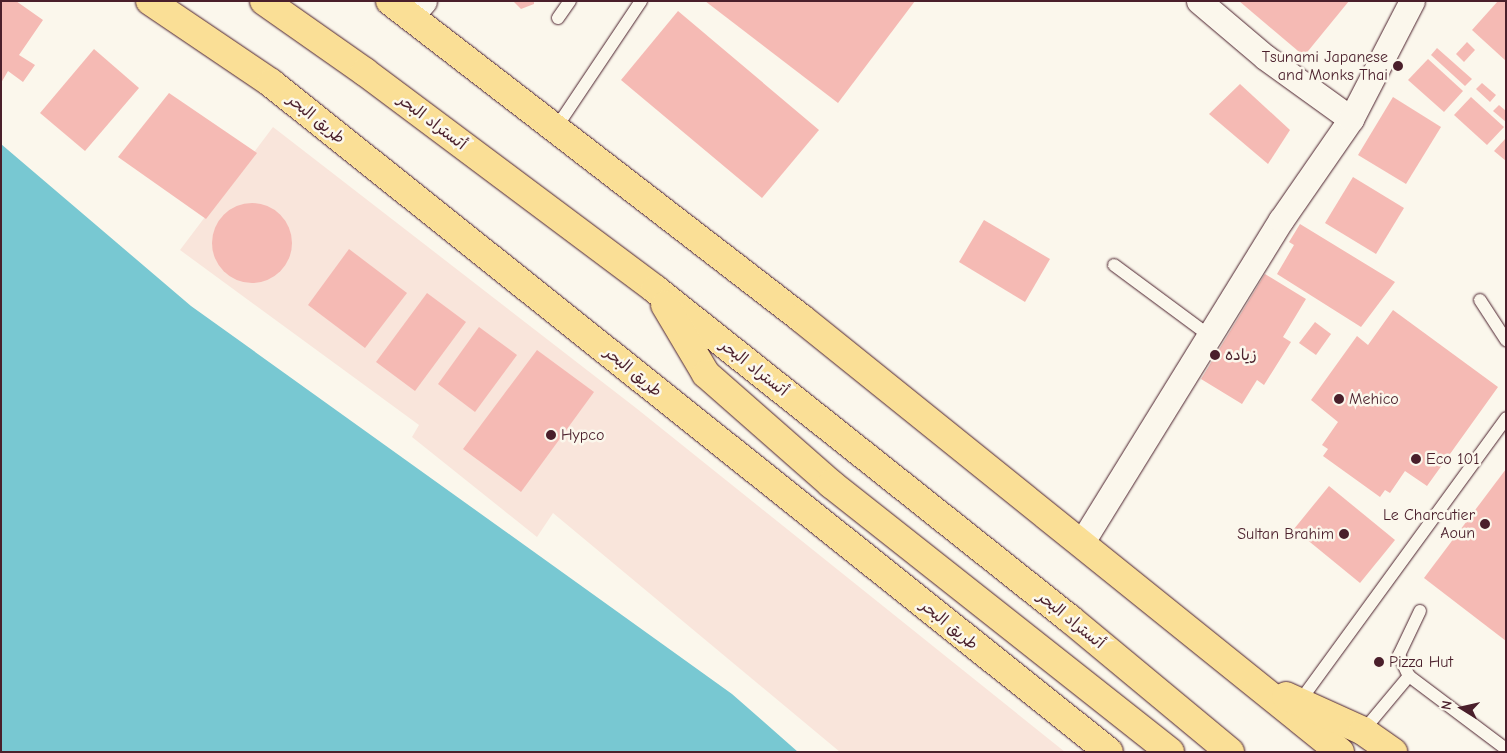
<!DOCTYPE html>
<html>
<head>
<meta charset="utf-8">
<style>
	body { margin:0 }
	#map { position:relative; width:1507px; height:753px; overflow:hidden; background:#fbf7ec; font-family:"Comic Neue","Playpen Sans Arabic",sans-serif }
	div>[style] { position:absolute }
	[style*='--x'] { left:calc(var(--x)*1px); top:calc(var(--y)*1px); width:calc(var(--w)*1px); rotate:calc(var(--a)*1deg) }
	.built>* { inset:0; background:#f9e5db }
	.water>* { inset:0; background:#78c8d2 }
	.building>* { inset:0; background:#f5bab4 }
	.round { border-radius:50% }
	.roads { filter:drop-shadow(0 0 1px #4a1f2b) drop-shadow(0 0 1px #4a1f2b) }
	.service>* { height:12px; margin:-6px; padding:0 6px; transform-origin:6px; border-radius:6px; background:#fbf7ec }
	.minor>* { height:25px; margin:-12.5px; padding:0 12.5px; transform-origin:12.5px; border-radius:12.5px; background:#fbf7ec }
	.trunk>* { height:28px; margin:-14px; padding:0 14px; transform-origin:14px; border-radius:14px; background:#fadf96 }
	.motorway>* { height:28px; margin:-14px; padding:0 14px; transform-origin:14px; border-radius:14px; background:#fadf96 }
	.dots>* { width:14px; height:14px; translate:-50% -50%; box-sizing:border-box; border:2px solid #fbf7ec; border-radius:50% }
	span { translate:-50% -50%; white-space:nowrap; text-align:center; line-height:1.15; -webkit-text-stroke:5px #fbf7ec; paint-order:stroke }
	.poi-label { font-size:16px; color:#4a1f2b }
	.right { translate:-100% -50%; text-align:right }
	.left { translate:0 -50%; text-align:left }
	.street-label { font-size:16px; color:#4a1f2b }
	.frame { position:absolute; inset:0; border:2px solid #4a1f2b; pointer-events:none }
	.north { position:absolute; left:1437px; top:683px; width:50px; height:50px; -webkit-text-stroke:4px #fbf7ec; paint-order:stroke; rotate:280deg; font-size:14px; font-weight:700; line-height:20px; text-align:center; color:#4a1f2b }
	.north::after { content:''; display:block; margin:auto; width:18px; height:22px; background:#4a1f2b; clip-path:polygon(50% 0,100% 100%,50% 72%,0 100%) }
</style>
</head>
<body>
<div id="map">
	<div class="built">
		<div style="clip-path:polygon(273px 127px,636px 408px,1065px 752px,840px 752px,553px 513px,537px 537px,412px 437px,419px 425px,180px 250px)"></div>
	</div>
	<div class="water">
		<div style="clip-path:polygon(1px 144px,191px 306px,732px 694px,798px 752px,1px 752px)"></div>
	</div>
	<div class="building">
		<div style="clip-path:polygon(1px 1px,16px 1px,43px 20px,19px 55px,35px 65px,23px 82px,8px 71px,1px 83px)"></div>
		<div style="clip-path:polygon(513px 1px,534px 1px,534px 4px,521px 9px)"></div>
		<div style="clip-path:polygon(705px 1px,915px 1px,838px 103px)"></div>
		<div style="clip-path:polygon(1239px 1px,1349px 1px,1304px 56px)"></div>
		<div style="clip-path:polygon(1498px 1px,1506px 1px,1506px 61px,1472px 30px)"></div>
		<div style="clip-path:polygon(678px 11px,819px 130px,762px 198px,621px 80px)"></div>
		<div style="clip-path:polygon(1467px 42px,1475px 50px,1464px 62px,1456px 54px)"></div>
		<div style="clip-path:polygon(1437px 48px,1472px 79px,1465px 86px,1431px 55px)"></div>
		<div style="clip-path:polygon(94px 49px,139px 88px,85px 151px,40px 113px)"></div>
		<div style="clip-path:polygon(1428px 59px,1463px 91px,1444px 112px,1408px 80px)"></div>
		<div style="clip-path:polygon(1482px 83px,1496px 95px,1490px 102px,1476px 89px)"></div>
		<div style="clip-path:polygon(1240px 84px,1290px 130px,1268px 164px,1209px 114px)"></div>
		<div style="clip-path:polygon(169px 93px,257px 153px,206px 219px,118px 157px)"></div>
		<div style="clip-path:polygon(1393px 97px,1441px 127px,1406px 184px,1358px 155px)"></div>
		<div style="clip-path:polygon(1471px 97px,1504px 127px,1487px 145px,1454px 115px)"></div>
		<div style="clip-path:polygon(1499px 105px,1506px 111px,1506px 122px,1493px 111px)"></div>
		<div style="clip-path:polygon(1506px 138px,1506px 161px,1494px 151px)"></div>
		<div style="clip-path:polygon(1353px 177px,1404px 208px,1376px 254px,1325px 223px)"></div>
		<div class="round" style="left:212px;top:203px;width:80px;height:80px"></div>
		<div style="clip-path:polygon(984px 220px,1050px 259px,1025px 302px,959px 262px)"></div>
		<div style="clip-path:polygon(1300px 224px,1395px 282px,1361px 327px,1277px 274px,1294px 245px,1289px 242px)"></div>
		<div style="clip-path:polygon(349px 249px,407px 293px,365px 348px,308px 305px)"></div>
		<div style="clip-path:polygon(1265px 274px,1306px 299px,1283px 337px,1291px 342px,1264px 385px,1257px 380px,1242px 404px,1201px 379px)"></div>
		<div style="clip-path:polygon(427px 293px,466px 322px,415px 391px,376px 362px)"></div>
		<div style="clip-path:polygon(1393px 310px,1498px 387px,1427px 486px,1405px 471px,1390px 493px,1385px 490px,1380px 497px,1323px 456px,1328px 449px,1322px 445px,1338px 422px,1311px 400px,1357px 336px,1368px 345px)"></div>
		<div style="clip-path:polygon(1315px 322px,1331px 334px,1316px 355px,1299px 343px)"></div>
		<div style="clip-path:polygon(479px 327px,517px 355px,475px 412px,438px 384px)"></div>
		<div style="clip-path:polygon(537px 350px,594px 392px,521px 492px,463px 449px)"></div>
		<div style="clip-path:polygon(1506px 469px,1506px 641px,1424px 578px)"></div>
		<div style="clip-path:polygon(1329px 486px,1395px 540px,1360px 583px,1294px 529px)"></div>
	</div>
	<div class="roads">
		<div class="service">
			<div style="--x:558;--y:18;--w:21;--a:-55"></div>
			<div style="--x:556;--y:128;--w:153;--a:-56.2"></div>
			<div style="--x:1114;--y:265;--w:119;--a:36.5"></div>
			<div style="--x:1480;--y:300;--w:48;--a:57"></div>
			<div style="--x:1420;--y:611;--w:49;--a:115.5"></div>
			<div style="--x:1399;--y:655;--w:23;--a:65"></div>
			<div style="--x:1409;--y:676;--w:121;--a:37"></div>
			<div style="--x:1300;--y:701;--w:350;--a:-53.9"></div>
			<div style="--x:1363;--y:731;--w:72;--a:-50.1"></div>
		</div>
		<div class="minor">
			<div style="--x:1199;--y:1;--w:87;--a:40.3"></div>
			<div style="--x:1265;--y:57;--w:106;--a:35.8"></div>
			<div style="--x:411;--y:16;--w:20;--a:-49"></div>
			<div style="--x:1082;--y:542;--w:379;--a:-58.3"></div>
			<div style="--x:1281;--y:220;--w:123;--a:-55.3"></div>
			<div style="--x:1351;--y:119;--w:133;--a:-62.7"></div>
		</div>
		<div class="trunk">
			<div style="--x:150;--y:1;--w:146;--a:34.1"></div>
			<div style="--x:271;--y:83;--w:1072;--a:38.6"></div>
		</div>
		<div class="motorway">
			<div style="--x:264;--y:1;--w:123;--a:35.1"></div>
			<div style="--x:365;--y:72;--w:362;--a:36.8"></div>
			<div style="--x:655;--y:289;--w:530;--a:38.49"></div>
			<div style="--x:1070;--y:619;--w:208;--a:39.7"></div>
			<div style="--x:390;--y:1;--w:519;--a:37.64"></div>
			<div style="--x:801;--y:318;--w:692;--a:38.84"></div>
			<div style="--x:665;--y:305;--w:80;--a:59.3"></div>
			<div style="--x:706;--y:374;--w:167;--a:41.3"></div>
			<div style="--x:831;--y:484;--w:432;--a:38.3"></div>
			<div style="--x:1286;--y:696;--w:85;--a:24.4"></div>
			<div style="--x:1363;--y:731;--w:37;--a:35"></div>
		</div>
	</div>
	<div class="dots">
		<div style="left:1398px;top:66px;background:#4a1f2b"></div>
		<div style="left:1215px;top:355px;background:#4a1f2b"></div>
		<div style="left:1339px;top:399px;background:#4a1f2b"></div>
		<div style="left:551px;top:435px;background:#4a1f2b"></div>
		<div style="left:1416px;top:459px;background:#4a1f2b"></div>
		<div style="left:1485px;top:524px;background:#4a1f2b"></div>
		<div style="left:1344px;top:534px;background:#4a1f2b"></div>
		<div style="left:1379px;top:662px;background:#4a1f2b"></div>
	</div>
	<div class="poi-label">
		<span class="right" style="left:1388px;top:66px">Tsunami Japanese<br>and Monks Thai</span>
		<span class="left" style="left:1225px;top:355px">زياده</span>
		<span class="left" style="left:1349px;top:399px">Mehico</span>
		<span class="left" style="left:561px;top:435px">Hypco</span>
		<span class="left" style="left:1426px;top:459px">Eco 101</span>
		<span class="right" style="left:1475px;top:524px">Le Charcutier<br>Aoun</span>
		<span class="right" style="left:1334px;top:534px">Sultan Brahim</span>
		<span class="left" style="left:1389px;top:662px">Pizza Hut</span>
	</div>
	<div class="street-label">
		<span style="left:316px;top:119px;rotate:39deg">طريق البحر</span>
		<span style="left:432px;top:122px;rotate:37deg">أتستراد البحر</span>
		<span style="left:754px;top:368px;rotate:38deg">أتستراد البحر</span>
		<span style="left:633px;top:372px;rotate:39deg">طريق البحر</span>
		<span style="left:1071px;top:620px;rotate:39deg">أتستراد البحر</span>
		<span style="left:949px;top:625px;rotate:39deg">طريق البحر</span>
	</div>
	<div class="frame"></div>
	<div class="north">N</div>
</div>
</body>
</html>
